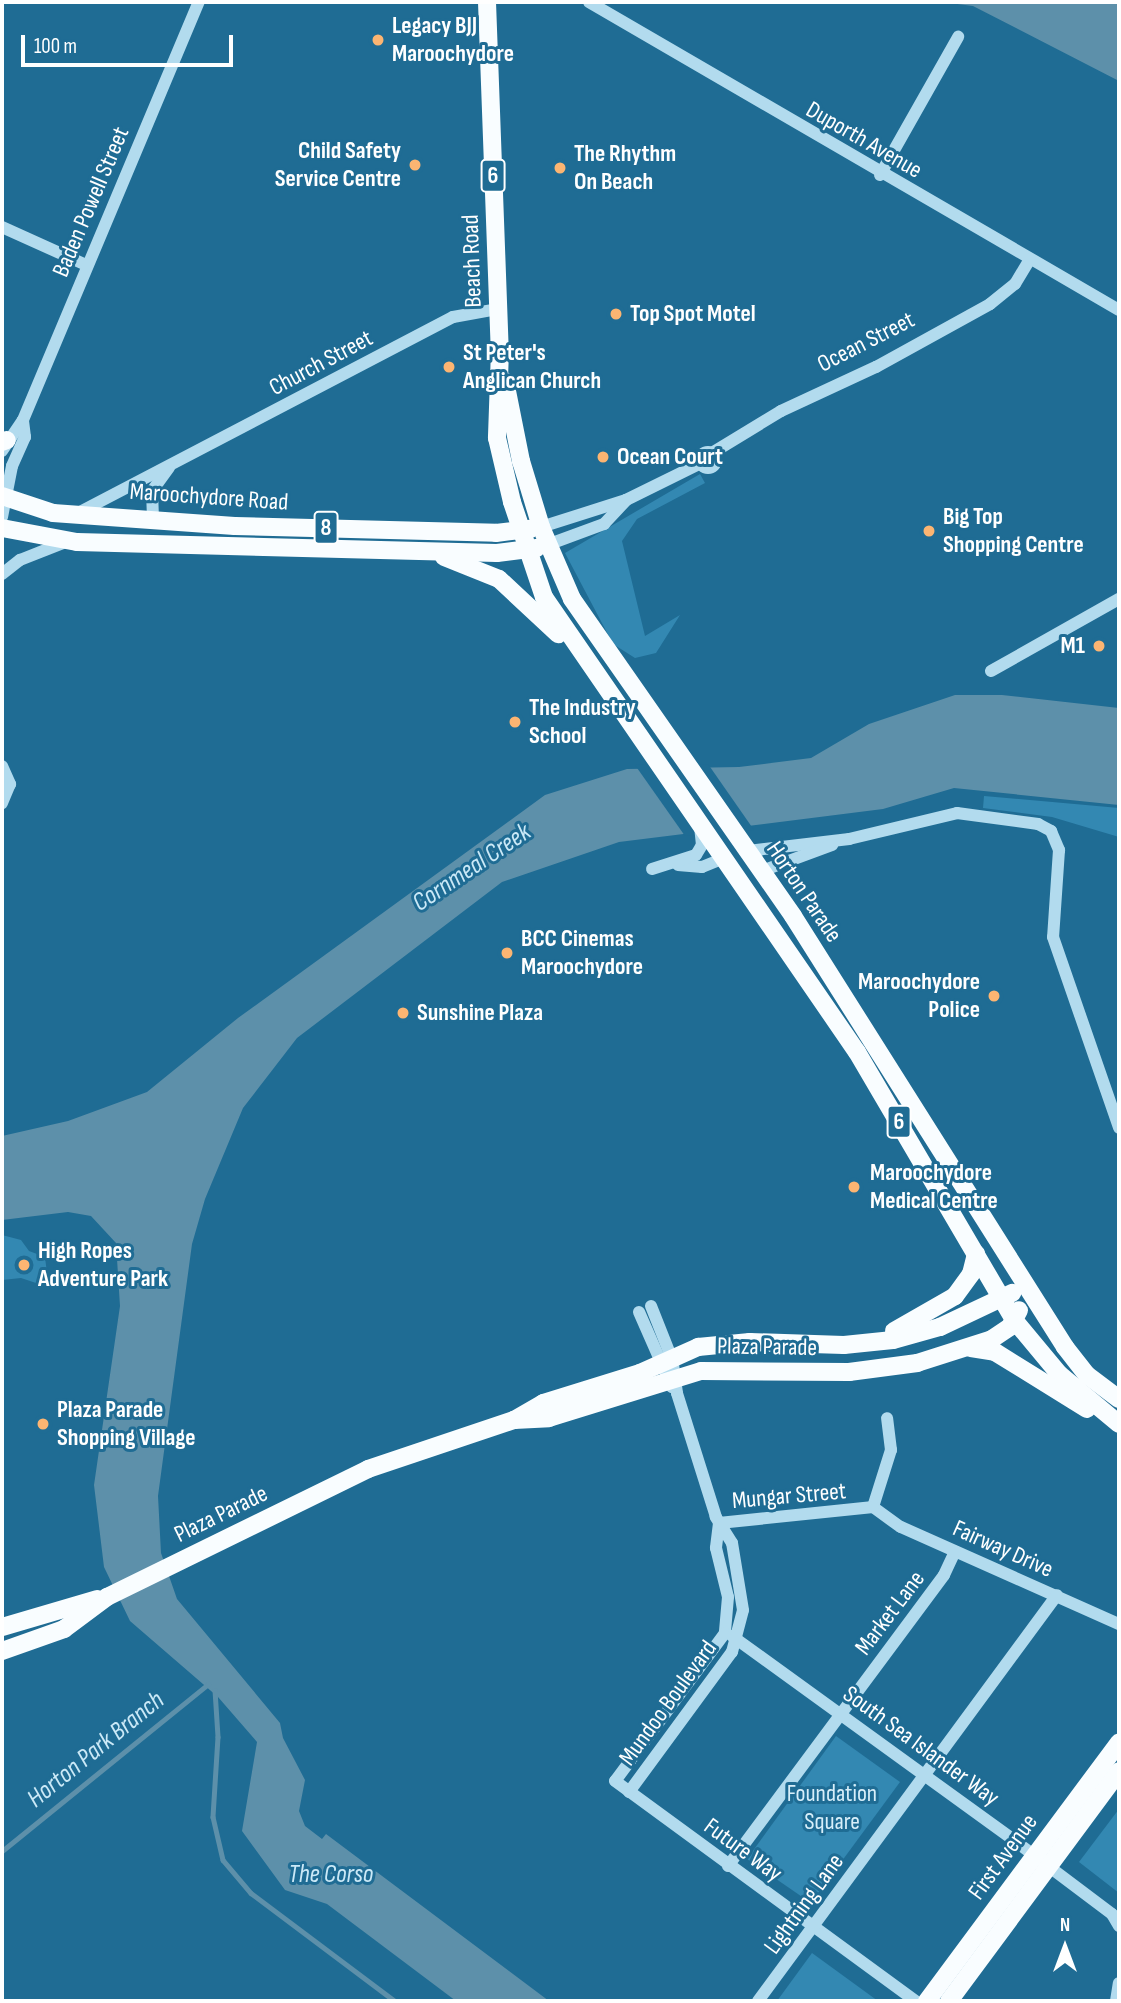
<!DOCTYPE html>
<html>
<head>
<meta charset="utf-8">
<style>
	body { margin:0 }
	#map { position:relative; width:1121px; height:2003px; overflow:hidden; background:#1f6c94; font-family:"Sofia Sans Condensed",sans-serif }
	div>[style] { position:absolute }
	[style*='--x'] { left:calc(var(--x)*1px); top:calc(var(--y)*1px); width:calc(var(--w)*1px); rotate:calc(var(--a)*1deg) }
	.green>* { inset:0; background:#3388b2 }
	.water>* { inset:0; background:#5d90aa }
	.pier>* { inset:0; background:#1f6c94 }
	.stream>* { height:4.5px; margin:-2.25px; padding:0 2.25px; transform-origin:2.25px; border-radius:2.25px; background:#5d90aa }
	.minor>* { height:12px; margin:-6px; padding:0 6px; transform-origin:6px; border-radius:6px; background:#b2dbee }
	.minor>.ring { margin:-6px; padding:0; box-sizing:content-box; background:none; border:12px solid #b2dbee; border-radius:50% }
	.major>* { height:18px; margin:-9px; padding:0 9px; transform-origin:9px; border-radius:9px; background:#f9fdff }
	.dots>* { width:19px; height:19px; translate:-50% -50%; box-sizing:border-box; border:4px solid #1f6c94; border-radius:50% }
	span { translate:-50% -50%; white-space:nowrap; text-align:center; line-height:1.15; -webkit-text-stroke:6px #1f6c94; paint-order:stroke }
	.shield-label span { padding:2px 5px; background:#1f6c94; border:2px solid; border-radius:5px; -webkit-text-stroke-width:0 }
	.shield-label { font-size:23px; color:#fff; font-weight:700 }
	.poi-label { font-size:24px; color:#fff; font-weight:700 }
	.left { translate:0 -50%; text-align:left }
	.right { translate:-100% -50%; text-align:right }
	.street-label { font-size:24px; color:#fff }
	.park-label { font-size:24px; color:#d8effa }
	.water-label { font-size:26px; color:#cbe9f7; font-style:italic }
	.frame { position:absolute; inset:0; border:4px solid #fff; pointer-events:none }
	.north { position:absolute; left:1030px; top:1912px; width:70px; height:70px; -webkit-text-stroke:5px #1f6c94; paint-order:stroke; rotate:0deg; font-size:19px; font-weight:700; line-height:28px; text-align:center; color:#fff }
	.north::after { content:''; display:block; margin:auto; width:24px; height:32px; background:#fff; clip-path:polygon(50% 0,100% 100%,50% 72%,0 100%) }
	.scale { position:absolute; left:21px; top:35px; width:212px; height:32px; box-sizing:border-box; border:4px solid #fff; border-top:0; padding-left:9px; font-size:21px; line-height:24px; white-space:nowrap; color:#fff; -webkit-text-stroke:5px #1f6c94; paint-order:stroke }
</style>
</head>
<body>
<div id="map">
	<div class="green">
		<div style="clip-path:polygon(700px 474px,705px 483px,637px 519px,622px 541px,645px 636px,680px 615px,656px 653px,635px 658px,613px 644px,565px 553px)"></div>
		<div style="clip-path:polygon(984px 796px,1119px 808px,1119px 837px,1052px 817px,983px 808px)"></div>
		<div style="clip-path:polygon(2px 1235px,21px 1240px,29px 1251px,45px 1257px,47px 1273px,36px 1283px,21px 1278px,2px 1280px)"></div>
		<div style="clip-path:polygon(836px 1736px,900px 1782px,811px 1903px,747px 1859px)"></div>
		<div style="clip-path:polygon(1119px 1809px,1119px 1893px,1079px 1862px)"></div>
		<div style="clip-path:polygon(812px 1953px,878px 2001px,777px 2001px)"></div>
	</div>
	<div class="water">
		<div style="clip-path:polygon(942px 2px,1119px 2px,1119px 81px,973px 6px)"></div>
		<div style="clip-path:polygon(955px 695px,1002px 695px,1119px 708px,1119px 805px,954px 788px,883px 809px,619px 842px,502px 882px,297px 1038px,243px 1108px,205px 1199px,192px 1244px,158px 1496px,161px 1553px,177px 1599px,280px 1723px,283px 1738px,305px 1780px,299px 1811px,305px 1826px,322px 1839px,326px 1834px,549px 2001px,456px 2001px,327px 1904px,285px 1890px,242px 1831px,257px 1742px,218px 1697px,130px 1621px,104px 1567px,94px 1485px,120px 1306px,116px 1243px,91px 1216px,68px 1212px,2px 1220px,2px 1136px,68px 1121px,147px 1092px,238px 1018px,545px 795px,627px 769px,739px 767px,811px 758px,869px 724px)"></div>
	</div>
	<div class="pier">
		<div style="clip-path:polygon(708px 764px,754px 830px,685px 836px,635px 765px)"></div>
	</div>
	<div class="stream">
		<div style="--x:215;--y:1690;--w:47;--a:86.3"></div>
		<div style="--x:218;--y:1737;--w:80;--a:93.6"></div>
		<div style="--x:213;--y:1817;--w:44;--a:76.9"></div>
		<div style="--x:223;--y:1860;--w:43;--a:49.7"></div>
		<div style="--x:251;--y:1893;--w:180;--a:36.9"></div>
		<div style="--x:2;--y:1851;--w:265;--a:-39"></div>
	</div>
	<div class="minor">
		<div style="--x:589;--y:2;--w:613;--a:30.16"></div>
		<div style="--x:880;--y:175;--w:159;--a:-60.5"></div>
		<div style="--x:2;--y:227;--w:92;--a:24.3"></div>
		<div style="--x:2;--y:451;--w:37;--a:-56"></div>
		<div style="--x:23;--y:420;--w:454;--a:-67.2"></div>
		<div class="ring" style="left:700px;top:452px;width:4px;height:4px"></div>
		<div style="--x:712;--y:453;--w:81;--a:-31.3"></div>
		<div style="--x:781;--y:411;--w:105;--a:-24.9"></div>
		<div style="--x:876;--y:367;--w:130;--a:-28.9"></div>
		<div style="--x:990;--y:304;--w:32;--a:-39"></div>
		<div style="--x:1015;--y:284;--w:29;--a:-59"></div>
		<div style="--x:76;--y:514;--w:425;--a:-27.6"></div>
		<div style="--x:453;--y:317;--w:46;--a:-10.1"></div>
		<div style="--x:2;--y:517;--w:52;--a:-78.9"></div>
		<div style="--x:12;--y:466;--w:32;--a:-66"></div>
		<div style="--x:25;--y:437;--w:17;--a:-97"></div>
		<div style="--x:153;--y:519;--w:28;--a:-92"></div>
		<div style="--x:152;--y:491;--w:29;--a:-54"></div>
		<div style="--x:541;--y:527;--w:89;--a:-17.6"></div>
		<div style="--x:626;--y:500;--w:84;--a:-26.3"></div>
		<div style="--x:547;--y:545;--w:61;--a:-20.2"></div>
		<div style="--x:604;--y:524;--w:33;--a:-47"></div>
		<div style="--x:2;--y:574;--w:23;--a:-38"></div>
		<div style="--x:20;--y:560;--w:52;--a:-21.6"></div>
		<div style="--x:991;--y:671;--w:147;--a:-29.4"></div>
		<div style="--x:2;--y:766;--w:20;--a:66"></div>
		<div style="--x:10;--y:784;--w:21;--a:113"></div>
		<div style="--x:748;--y:851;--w:102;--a:-6.8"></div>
		<div style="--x:849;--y:839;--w:111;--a:-13.5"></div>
		<div style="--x:957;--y:813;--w:82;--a:7.7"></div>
		<div style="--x:1038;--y:824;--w:15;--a:28"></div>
		<div style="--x:1051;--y:831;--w:21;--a:67"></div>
		<div style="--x:1059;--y:850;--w:87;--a:93.9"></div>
		<div style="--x:1053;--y:937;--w:202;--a:70.9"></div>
		<div style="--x:678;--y:865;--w:24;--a:5"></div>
		<div style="--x:702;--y:867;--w:24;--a:-22"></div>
		<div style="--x:652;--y:869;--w:46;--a:-17.7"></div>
		<div style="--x:696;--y:855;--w:12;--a:-59"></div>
		<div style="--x:702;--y:845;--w:18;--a:-96"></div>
		<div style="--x:762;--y:871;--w:75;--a:-20.4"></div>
		<div style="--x:639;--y:1312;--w:82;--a:66.3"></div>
		<div style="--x:873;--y:1507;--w:34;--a:36"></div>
		<div style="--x:901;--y:1527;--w:239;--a:24"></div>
		<div style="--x:873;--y:1507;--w:60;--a:-72.5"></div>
		<div style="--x:891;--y:1450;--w:32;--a:-97"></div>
		<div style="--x:719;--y:1523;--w:25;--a:97"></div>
		<div style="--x:716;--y:1548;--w:50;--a:76.2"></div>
		<div style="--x:728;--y:1597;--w:36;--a:95"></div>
		<div style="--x:725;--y:1633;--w:184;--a:126.6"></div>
		<div style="--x:615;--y:1781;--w:373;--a:36.2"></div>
		<div style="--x:719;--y:1523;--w:155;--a:-5.9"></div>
		<div style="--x:732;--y:1636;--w:354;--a:35.9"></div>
		<div style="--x:1019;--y:1844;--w:116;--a:37"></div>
		<div style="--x:1112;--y:1914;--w:14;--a:60"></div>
		<div style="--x:629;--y:1792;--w:174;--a:-53.7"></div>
		<div style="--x:732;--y:1652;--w:43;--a:-75.3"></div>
		<div style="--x:743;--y:1610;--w:68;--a:-99.3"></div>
		<div style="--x:732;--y:1543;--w:31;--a:-122"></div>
		<div style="--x:716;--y:1517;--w:130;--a:-107.5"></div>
		<div style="--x:677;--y:1393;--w:34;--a:-98"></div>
		<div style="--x:672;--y:1359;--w:57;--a:-111.6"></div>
		<div style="--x:728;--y:1866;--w:362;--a:-53.4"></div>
		<div style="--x:944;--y:1575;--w:26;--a:-65"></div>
		<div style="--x:758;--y:2001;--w:504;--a:-53.63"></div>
		<div style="--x:1116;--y:2001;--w:18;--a:-81"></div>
	</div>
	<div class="major">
		<div style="--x:487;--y:2;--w:348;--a:87.9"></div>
		<div style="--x:500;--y:350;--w:88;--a:92"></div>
		<div style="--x:497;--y:438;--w:66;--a:76.8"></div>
		<div style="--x:512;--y:502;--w:100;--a:71.4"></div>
		<div style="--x:544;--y:597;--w:552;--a:55.48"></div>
		<div style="--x:857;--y:1052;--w:312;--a:59.6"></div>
		<div style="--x:1015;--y:1321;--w:69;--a:50.3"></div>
		<div style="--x:1059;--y:1374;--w:78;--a:39.8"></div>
		<div style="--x:505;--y:381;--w:82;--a:78.7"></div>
		<div style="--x:521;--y:461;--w:69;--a:73.1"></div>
		<div style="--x:541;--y:527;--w:78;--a:66.7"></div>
		<div style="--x:572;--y:599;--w:386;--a:55.1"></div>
		<div style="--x:793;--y:916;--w:510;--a:57.74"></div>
		<div style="--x:1065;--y:1347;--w:36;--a:52"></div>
		<div style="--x:1087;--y:1375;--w:40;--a:37"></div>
		<div style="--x:2;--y:442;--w:5;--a:-22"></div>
		<div style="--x:2;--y:496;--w:54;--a:18.4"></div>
		<div style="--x:53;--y:513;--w:182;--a:4.1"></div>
		<div style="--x:235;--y:526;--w:261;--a:1.5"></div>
		<div style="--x:496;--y:533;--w:35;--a:-7"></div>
		<div style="--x:2;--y:528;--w:76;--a:10.6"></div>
		<div style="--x:77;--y:542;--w:420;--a:1.5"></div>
		<div style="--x:497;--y:553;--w:40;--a:-7.1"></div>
		<div style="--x:444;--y:557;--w:59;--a:21.8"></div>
		<div style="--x:499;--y:579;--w:81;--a:43"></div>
		<div style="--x:894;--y:1331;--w:70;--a:-29.8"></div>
		<div style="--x:955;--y:1296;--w:27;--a:-54"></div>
		<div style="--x:971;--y:1274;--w:21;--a:-76"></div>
		<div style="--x:971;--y:1348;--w:24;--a:9"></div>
		<div style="--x:995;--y:1352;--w:108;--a:31.8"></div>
		<div style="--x:514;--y:1420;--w:35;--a:-3"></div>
		<div style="--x:549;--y:1418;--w:159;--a:-17.2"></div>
		<div style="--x:701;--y:1371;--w:148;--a:0.4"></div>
		<div style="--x:849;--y:1372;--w:69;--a:-7.5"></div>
		<div style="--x:917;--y:1363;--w:79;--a:-17.7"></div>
		<div style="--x:992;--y:1339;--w:22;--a:-34"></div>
		<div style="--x:1010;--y:1327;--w:19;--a:-62"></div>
		<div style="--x:2;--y:1627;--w:99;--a:-16.4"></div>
		<div style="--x:2;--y:1651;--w:66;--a:-19.5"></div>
		<div style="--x:64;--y:1629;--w:54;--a:-36.7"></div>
		<div style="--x:107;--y:1597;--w:291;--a:-26.1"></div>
		<div style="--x:368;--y:1469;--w:154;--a:-18.6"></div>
		<div style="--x:514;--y:1420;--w:34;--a:-30"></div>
		<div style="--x:543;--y:1403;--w:102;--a:-17.2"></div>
		<div style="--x:640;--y:1373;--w:64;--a:-24.1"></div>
		<div style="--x:698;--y:1347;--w:52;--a:-5.5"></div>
		<div style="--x:750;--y:1342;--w:94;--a:1.8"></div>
		<div style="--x:844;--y:1345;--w:49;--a:-5.8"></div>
		<div style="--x:893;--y:1340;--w:49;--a:-15.5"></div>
		<div style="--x:940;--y:1327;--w:80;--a:-25.3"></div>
		<div style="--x:927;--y:2001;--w:322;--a:-53.4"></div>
		<div style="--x:949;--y:2001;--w:286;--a:-53.5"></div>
	</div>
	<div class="dots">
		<div style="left:378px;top:40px;background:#fcb572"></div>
		<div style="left:415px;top:165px;background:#fcb572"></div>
		<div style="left:560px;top:168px;background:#fcb572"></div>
		<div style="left:616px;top:314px;background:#fcb572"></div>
		<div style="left:449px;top:367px;background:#fcb572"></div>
		<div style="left:603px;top:457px;background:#fcb572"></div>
		<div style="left:929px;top:531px;background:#fcb572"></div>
		<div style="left:1099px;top:646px;background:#fcb572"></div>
		<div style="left:515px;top:722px;background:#fcb572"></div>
		<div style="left:507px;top:953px;background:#fcb572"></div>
		<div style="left:994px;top:996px;background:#fcb572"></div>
		<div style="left:403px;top:1013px;background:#fcb572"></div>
		<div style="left:854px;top:1187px;background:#fcb572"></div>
		<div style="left:24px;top:1265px;background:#fcb572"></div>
		<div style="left:43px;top:1424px;background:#fcb572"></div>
	</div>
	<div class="shield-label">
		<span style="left:493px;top:176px">6</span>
		<span style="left:326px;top:528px">8</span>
		<span style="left:899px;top:1122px">6</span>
	</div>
	<div class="poi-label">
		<span class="left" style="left:392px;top:40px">Legacy BJJ<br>Maroochydore</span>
		<span class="right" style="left:401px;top:165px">Child Safety<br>Service Centre</span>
		<span class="left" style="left:574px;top:168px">The Rhythm<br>On Beach</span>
		<span class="left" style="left:630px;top:314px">Top Spot Motel</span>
		<span class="left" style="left:463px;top:367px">St Peter's<br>Anglican Church</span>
		<span class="left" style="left:617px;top:457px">Ocean Court</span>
		<span class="left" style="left:943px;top:531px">Big Top<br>Shopping Centre</span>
		<span class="right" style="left:1085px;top:646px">M1</span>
		<span class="left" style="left:529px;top:722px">The Industry<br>School</span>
		<span class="left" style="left:521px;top:953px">BCC Cinemas<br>Maroochydore</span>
		<span class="right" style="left:980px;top:996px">Maroochydore<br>Police</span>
		<span class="left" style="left:417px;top:1013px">Sunshine Plaza</span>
		<span class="left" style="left:870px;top:1187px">Maroochydore<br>Medical Centre</span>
		<span class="left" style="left:38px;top:1265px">High Ropes<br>Adventure Park</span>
		<span class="left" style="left:57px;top:1424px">Plaza Parade<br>Shopping Village</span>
	</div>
	<div class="street-label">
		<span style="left:864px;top:140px;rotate:30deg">Duporth Avenue</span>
		<span style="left:91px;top:202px;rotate:-67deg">Baden Powell Street</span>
		<span style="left:472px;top:261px;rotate:-92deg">Beach Road</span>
		<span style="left:866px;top:342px;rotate:-27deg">Ocean Street</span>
		<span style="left:321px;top:363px;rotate:-28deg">Church Street</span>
		<span style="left:209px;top:497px;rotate:4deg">Maroochydore Road</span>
		<span style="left:804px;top:892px;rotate:56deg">Horton Parade</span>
		<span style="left:767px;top:1347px;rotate:1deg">Plaza Parade</span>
		<span style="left:789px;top:1496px;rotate:-5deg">Mungar Street</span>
		<span style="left:221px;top:1514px;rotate:-26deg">Plaza Parade</span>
		<span style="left:1003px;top:1549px;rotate:24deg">Fairway Drive</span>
		<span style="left:890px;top:1613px;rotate:-53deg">Market Lane</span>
		<span style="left:668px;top:1703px;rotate:-54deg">Mundoo Boulevard</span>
		<span style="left:921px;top:1746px;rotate:36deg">South Sea Islander Way</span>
		<span style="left:743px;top:1850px;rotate:36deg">Future Way</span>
		<span style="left:1003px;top:1857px;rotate:-54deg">First Avenue</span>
		<span style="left:804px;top:1904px;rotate:-54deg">Lightning Lane</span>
	</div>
	<div class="park-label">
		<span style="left:832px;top:1808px">Foundation<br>Square</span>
	</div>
	<div class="water-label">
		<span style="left:472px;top:868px;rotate:-34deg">Cornmeal Creek</span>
		<span style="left:96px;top:1750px;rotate:-39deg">Horton Park Branch</span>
		<span style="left:331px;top:1875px">The Corso</span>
	</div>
	<div class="frame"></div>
	<div class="north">N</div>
	<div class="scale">100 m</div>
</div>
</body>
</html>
